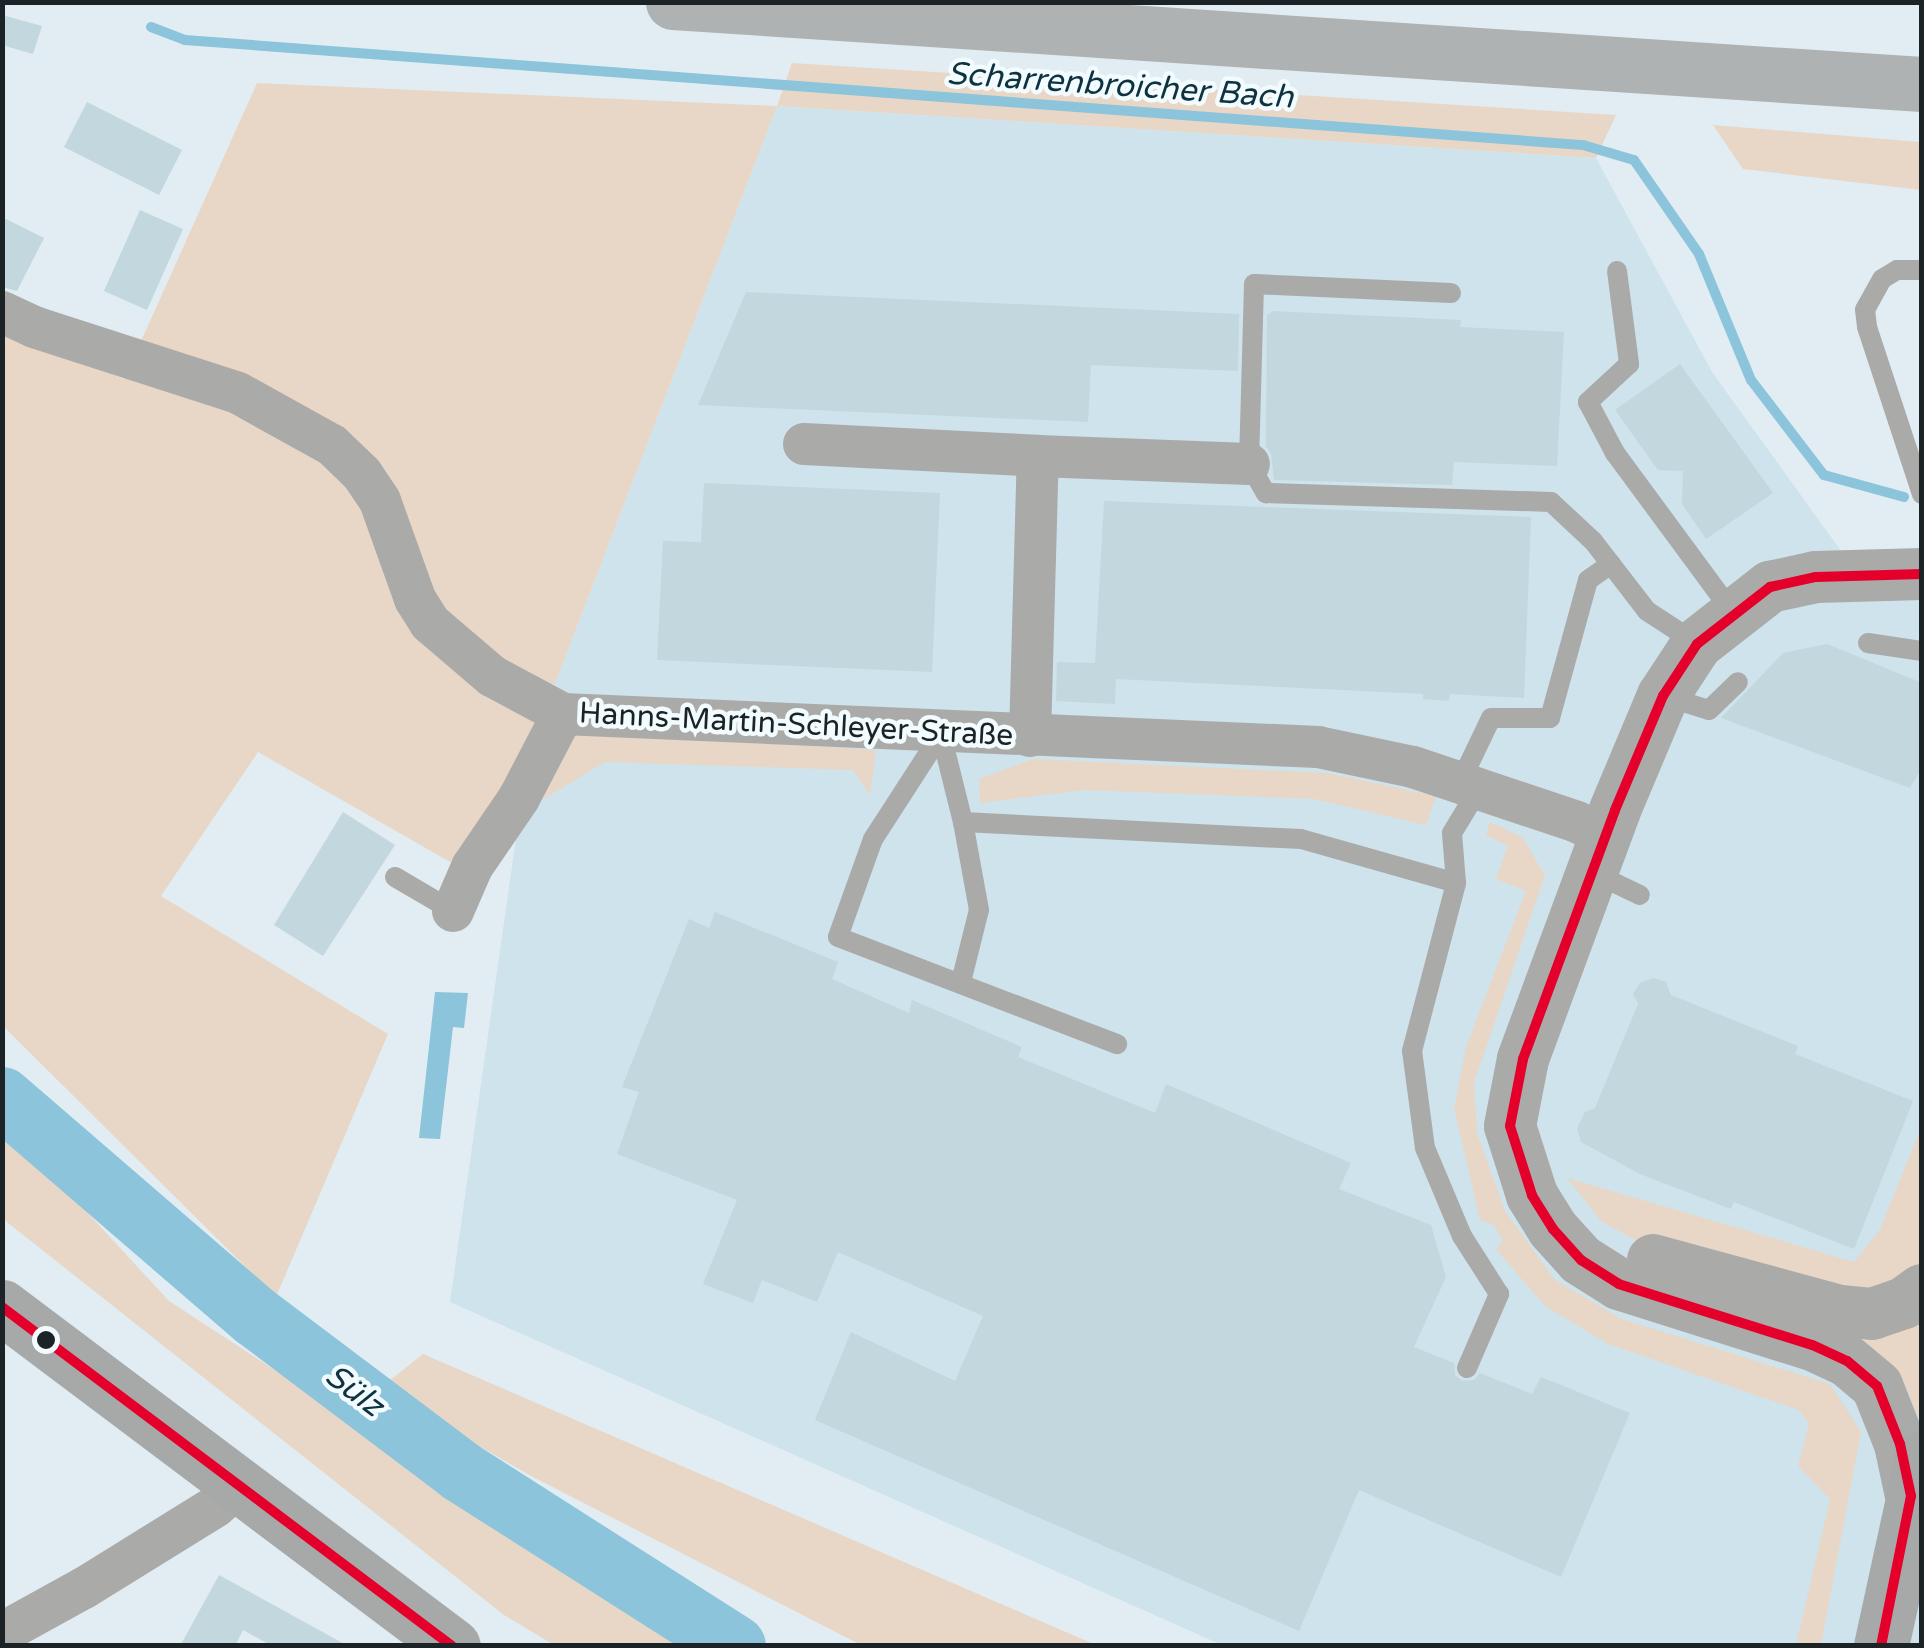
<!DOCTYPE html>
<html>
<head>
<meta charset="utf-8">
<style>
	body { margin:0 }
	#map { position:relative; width:1924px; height:1648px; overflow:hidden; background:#e1edf2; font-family:"Varela Round",sans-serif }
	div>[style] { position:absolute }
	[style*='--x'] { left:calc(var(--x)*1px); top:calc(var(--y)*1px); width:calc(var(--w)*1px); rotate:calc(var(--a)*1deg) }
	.built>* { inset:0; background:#cee3ec }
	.green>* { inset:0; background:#e8d7c7 }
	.water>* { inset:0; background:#8bc4db }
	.stream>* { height:10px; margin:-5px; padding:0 5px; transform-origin:5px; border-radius:5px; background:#8bc4db }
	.river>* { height:62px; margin:-31px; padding:0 31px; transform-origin:31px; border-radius:31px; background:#8bc4db }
	.building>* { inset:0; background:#c2d7de }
	.service>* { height:20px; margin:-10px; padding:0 10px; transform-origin:10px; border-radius:10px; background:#aaaaa9 }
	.minor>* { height:42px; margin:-21px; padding:0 21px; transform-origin:21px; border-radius:21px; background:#aaaaa9 }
	.tertiary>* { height:52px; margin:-26px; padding:0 26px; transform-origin:26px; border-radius:26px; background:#aaaaa9 }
	.secondary>* { height:55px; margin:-27.5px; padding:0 27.5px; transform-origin:27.5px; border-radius:27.5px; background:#a7a9a9 }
	.motorway>* { height:55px; margin:-27.5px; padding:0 27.5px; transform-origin:27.5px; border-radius:27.5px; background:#aeb2b2 }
	.bus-1>* { height:10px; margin:-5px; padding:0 5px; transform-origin:5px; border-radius:5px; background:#e4002b }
	.dots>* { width:28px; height:28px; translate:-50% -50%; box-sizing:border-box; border:5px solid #f2fbfe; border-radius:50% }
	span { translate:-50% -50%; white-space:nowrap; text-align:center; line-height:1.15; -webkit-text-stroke:9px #f2fbfe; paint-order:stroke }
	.street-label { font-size:30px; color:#1c2327 }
	.water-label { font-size:32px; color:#0e323f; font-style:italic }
	.frame { position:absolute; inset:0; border:5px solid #1c2327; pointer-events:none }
</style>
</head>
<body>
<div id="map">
	<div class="built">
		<div style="clip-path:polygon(777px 106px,1596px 158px,1712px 372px,1870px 591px,1921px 593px,1921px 1645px,1222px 1645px,450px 1302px,528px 754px)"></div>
	</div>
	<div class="green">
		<div style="clip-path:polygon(792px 63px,1616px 115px,1596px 158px,777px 106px,528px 754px,450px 862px,258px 752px,161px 896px,388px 1034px,276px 1297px,3px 1026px,2px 329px,124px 379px,257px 83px,777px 106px)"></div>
		<div style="clip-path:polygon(1713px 125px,1921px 142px,1921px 190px,1743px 169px)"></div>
		<div style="clip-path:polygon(569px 731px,876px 750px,870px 795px,853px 770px,605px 762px,544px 799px,544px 757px)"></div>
		<div style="clip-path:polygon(1033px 759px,1327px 773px,1436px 796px,1426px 825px,1314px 799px,1084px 790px,980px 803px,979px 779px)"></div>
		<div style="clip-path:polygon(1490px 822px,1522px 837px,1545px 875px,1474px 1083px,1477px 1133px,1505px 1211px,1555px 1280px,1622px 1319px,1830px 1384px,1861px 1432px,1821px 1645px,1796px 1645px,1830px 1499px,1798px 1466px,1809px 1424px,1799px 1410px,1608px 1344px,1545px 1306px,1496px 1249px,1503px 1240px,1494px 1225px,1480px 1220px,1454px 1108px,1466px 1047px,1526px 891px,1496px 879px,1508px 846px,1486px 835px)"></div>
		<div style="clip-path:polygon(3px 1121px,169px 1301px,488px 1509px,723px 1645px,554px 1645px,504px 1615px,3px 1219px)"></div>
		<div style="clip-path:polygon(1921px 1128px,1921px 1277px,1868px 1300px,1646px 1246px,1601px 1221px,1567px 1178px,1854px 1262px,1880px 1229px)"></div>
		<div style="clip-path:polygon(1629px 1262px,1921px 1310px,1921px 1405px,1912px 1435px,1910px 1418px,1623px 1271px)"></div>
		<div style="clip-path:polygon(423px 1354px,1096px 1645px,861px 1645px,533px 1477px,379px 1389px)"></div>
	</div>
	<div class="water">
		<div style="clip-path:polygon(435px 992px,468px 993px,464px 1028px,453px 1027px,440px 1139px,419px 1138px)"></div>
	</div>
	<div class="stream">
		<div style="--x:151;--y:27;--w:36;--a:21"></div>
		<div style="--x:185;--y:40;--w:1402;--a:4.3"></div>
		<div style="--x:1583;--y:145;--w:53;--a:16.4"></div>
		<div style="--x:1634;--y:160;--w:114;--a:55.3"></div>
		<div style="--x:1699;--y:254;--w:136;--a:67.6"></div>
		<div style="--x:1751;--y:380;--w:120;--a:52.5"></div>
		<div style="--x:1824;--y:475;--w:83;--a:15.4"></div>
	</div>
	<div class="river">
		<div style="--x:2;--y:1098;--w:335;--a:40.8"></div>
		<div style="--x:256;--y:1317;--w:256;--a:37"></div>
		<div style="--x:460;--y:1471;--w:326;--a:32.5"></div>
	</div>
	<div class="building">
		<div style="clip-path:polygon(2px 15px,42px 26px,33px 54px,2px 45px)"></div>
		<div style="clip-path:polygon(87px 102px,182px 150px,159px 195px,64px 147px)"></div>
		<div style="clip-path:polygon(140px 210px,183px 229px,147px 310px,104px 291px)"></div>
		<div style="clip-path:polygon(2px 217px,44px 238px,17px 291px,2px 287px)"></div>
		<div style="clip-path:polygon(746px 292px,1239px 314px,1238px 371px,1091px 365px,1088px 422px,698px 405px)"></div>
		<div style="clip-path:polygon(1273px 311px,1461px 320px,1460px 327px,1564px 332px,1557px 466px,1454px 462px,1452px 485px,1274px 480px,1271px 453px,1266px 446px,1267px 315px)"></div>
		<div style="clip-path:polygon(1680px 364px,1773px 493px,1706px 539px,1682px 504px,1683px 471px,1658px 470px,1615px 410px)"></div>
		<div style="clip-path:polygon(704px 483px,940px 493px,932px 672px,657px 660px,663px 541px,701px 542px)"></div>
		<div style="clip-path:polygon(1104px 501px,1531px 517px,1524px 698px,1450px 694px,1449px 701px,1423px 699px,1423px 694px,1116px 679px,1115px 704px,1056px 701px,1057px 662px,1095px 663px)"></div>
		<div style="clip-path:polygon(1827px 644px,1922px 683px,1922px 767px,1910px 788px,1721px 718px,1783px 653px)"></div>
		<div style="clip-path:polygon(343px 812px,395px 845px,323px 956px,274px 925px)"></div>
		<div style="clip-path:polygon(715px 912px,838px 962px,832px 979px,909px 1013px,912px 1000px,1022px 1047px,1018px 1057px,1155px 1113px,1166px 1084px,1351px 1163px,1339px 1189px,1431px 1225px,1446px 1277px,1414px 1347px,1454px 1363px,1455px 1375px,1462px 1381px,1474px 1380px,1480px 1373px,1532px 1394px,1541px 1377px,1630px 1413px,1561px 1577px,1359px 1490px,1299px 1631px,815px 1420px,851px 1332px,955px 1381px,983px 1316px,838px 1252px,817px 1302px,762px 1280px,753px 1303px,703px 1284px,737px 1200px,617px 1154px,639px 1092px,622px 1087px,689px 919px,709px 928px)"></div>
		<div style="clip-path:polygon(1653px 978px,1666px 982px,1671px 995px,1798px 1046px,1795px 1054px,1913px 1101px,1854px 1249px,1734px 1202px,1731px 1209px,1640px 1174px,1581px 1142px,1577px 1128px,1585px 1112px,1595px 1108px,1638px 1004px,1633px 994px,1640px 983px)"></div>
		<div style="clip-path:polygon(219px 1575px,348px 1646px,272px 1646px,243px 1630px,235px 1646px,180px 1646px)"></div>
	</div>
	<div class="service">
		<div style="--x:1922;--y:270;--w:25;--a:180"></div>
		<div style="--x:1897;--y:270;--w:17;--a:149"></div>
		<div style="--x:1882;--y:279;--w:35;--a:119"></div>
		<div style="--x:1865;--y:310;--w:17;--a:83"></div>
		<div style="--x:1867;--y:327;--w:176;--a:71.8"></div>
		<div style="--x:1617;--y:271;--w:94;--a:82.6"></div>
		<div style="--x:1629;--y:364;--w:56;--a:137.2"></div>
		<div style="--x:1588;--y:402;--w:58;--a:62.1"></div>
		<div style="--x:1615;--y:453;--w:199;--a:53.6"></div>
		<div style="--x:1451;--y:293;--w:197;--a:-177.4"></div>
		<div style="--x:1254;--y:284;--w:180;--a:91.6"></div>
		<div style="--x:1249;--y:464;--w:34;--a:60"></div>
		<div style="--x:1266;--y:493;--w:285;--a:1.8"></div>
		<div style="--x:1551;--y:502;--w:57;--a:42.9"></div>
		<div style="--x:1593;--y:541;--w:88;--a:52.4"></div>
		<div style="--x:1647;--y:611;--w:59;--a:33.1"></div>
		<div style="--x:1868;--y:643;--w:55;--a:8.4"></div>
		<div style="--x:1664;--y:696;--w:47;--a:17.3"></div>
		<div style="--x:1709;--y:710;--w:40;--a:-44"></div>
		<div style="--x:941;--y:734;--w:91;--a:76"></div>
		<div style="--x:963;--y:822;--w:338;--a:2.9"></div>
		<div style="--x:1301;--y:839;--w:161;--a:15.8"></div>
		<div style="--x:941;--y:734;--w:125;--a:122.9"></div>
		<div style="--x:873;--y:839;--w:104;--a:109.7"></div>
		<div style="--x:838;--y:937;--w:299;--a:21"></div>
		<div style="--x:1459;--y:785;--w:74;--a:-64.5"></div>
		<div style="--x:1491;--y:718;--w:59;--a:0"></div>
		<div style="--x:1550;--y:718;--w:143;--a:-74.6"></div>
		<div style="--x:1588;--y:580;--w:28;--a:-35"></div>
		<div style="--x:1592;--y:872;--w:53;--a:25.6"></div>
		<div style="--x:395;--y:877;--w:67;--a:30.4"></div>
		<div style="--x:961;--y:982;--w:74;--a:-76"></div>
		<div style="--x:979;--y:910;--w:89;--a:-100.3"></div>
		<div style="--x:1467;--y:1368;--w:81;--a:-66.6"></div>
		<div style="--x:1499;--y:1294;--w:69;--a:-122.5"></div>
		<div style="--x:1462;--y:1236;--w:95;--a:-112.8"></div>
		<div style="--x:1425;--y:1148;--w:98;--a:-97.6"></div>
		<div style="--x:1412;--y:1051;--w:174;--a:-75.3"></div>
		<div style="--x:1456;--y:883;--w:50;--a:-94.6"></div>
		<div style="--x:1452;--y:833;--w:50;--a:-58.8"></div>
	</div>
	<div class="minor">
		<div style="--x:2;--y:312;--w:35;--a:25"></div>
		<div style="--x:34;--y:327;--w:214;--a:17.9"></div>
		<div style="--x:238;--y:393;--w:107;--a:29"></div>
		<div style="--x:332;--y:445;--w:42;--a:44"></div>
		<div style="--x:362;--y:474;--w:32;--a:56"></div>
		<div style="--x:380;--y:501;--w:104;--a:70.3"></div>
		<div style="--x:415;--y:599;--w:28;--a:58"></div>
		<div style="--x:430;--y:623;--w:82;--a:40.5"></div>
		<div style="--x:492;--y:676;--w:81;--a:28.2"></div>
		<div style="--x:563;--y:714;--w:756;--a:2.5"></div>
		<div style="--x:1318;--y:747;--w:97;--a:11.9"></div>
		<div style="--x:1413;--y:767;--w:173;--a:18.5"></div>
		<div style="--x:1577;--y:822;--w:32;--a:26"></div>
		<div style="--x:804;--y:444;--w:234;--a:2.9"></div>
		<div style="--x:1030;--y:736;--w:280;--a:-88.4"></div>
		<div style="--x:1038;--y:456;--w:211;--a:2.2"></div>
		<div style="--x:453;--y:911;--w:48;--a:-66.6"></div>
		<div style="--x:472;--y:867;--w:83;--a:-55.7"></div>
		<div style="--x:519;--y:798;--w:95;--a:-62.4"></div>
		<div style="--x:2;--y:1633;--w:94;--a:-28.8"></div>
		<div style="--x:84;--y:1588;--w:155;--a:-31.8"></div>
		<div style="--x:216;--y:1506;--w:29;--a:-41"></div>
	</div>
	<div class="tertiary">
		<div style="--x:1653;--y:1260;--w:194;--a:15.3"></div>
		<div style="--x:1840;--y:1311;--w:32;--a:5"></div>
		<div style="--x:1872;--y:1314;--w:34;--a:-19"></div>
		<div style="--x:1904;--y:1303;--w:22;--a:-36"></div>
		<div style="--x:1911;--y:1496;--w:53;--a:-101.9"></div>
		<div style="--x:1900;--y:1444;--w:62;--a:-111.6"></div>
		<div style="--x:1877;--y:1386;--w:39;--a:-140"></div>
		<div style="--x:1847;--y:1361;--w:38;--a:-155"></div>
		<div style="--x:1812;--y:1345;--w:202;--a:-162.5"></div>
		<div style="--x:1619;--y:1284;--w:45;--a:-147.7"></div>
		<div style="--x:1581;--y:1260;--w:42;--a:-132.1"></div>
		<div style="--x:1553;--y:1229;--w:40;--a:-122"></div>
		<div style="--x:1532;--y:1195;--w:72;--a:-107.7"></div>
		<div style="--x:1510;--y:1126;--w:68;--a:-79"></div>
		<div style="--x:1523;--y:1059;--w:265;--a:-69.7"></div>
		<div style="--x:1615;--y:810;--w:124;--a:-67.2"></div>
		<div style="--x:1663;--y:696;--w:62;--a:-56.8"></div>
		<div style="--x:1697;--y:644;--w:93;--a:-38"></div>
		<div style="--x:1770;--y:587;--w:47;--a:-12.3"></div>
		<div style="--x:1816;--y:577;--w:106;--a:-1.6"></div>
	</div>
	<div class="secondary">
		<div style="--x:2;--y:1307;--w:564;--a:36.93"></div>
		<div style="--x:1881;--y:1646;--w:192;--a:-77.7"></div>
	</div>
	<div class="motorway">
		<div style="--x:673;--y:2;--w:1252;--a:3.76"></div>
	</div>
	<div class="bus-1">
		<div style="--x:2;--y:1307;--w:563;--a:36.99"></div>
		<div style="--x:1881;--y:1646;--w:153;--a:-78.7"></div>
		<div style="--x:1911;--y:1496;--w:53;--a:-101.9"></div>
		<div style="--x:1900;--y:1444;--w:62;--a:-111.6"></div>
		<div style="--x:1877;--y:1386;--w:39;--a:-140"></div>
		<div style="--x:1847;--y:1361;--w:38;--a:-155"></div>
		<div style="--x:1812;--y:1345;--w:202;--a:-162.5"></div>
		<div style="--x:1619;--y:1284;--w:45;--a:-147.7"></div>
		<div style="--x:1581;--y:1260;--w:42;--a:-132.1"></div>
		<div style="--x:1553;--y:1229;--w:40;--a:-122"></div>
		<div style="--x:1532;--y:1195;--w:72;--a:-107.7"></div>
		<div style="--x:1510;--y:1126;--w:68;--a:-79"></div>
		<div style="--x:1523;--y:1059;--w:265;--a:-69.7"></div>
		<div style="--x:1615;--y:810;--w:124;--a:-67.2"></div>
		<div style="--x:1663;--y:696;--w:62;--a:-56.8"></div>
		<div style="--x:1697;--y:644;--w:93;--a:-38"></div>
		<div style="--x:1770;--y:587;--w:47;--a:-12.3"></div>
		<div style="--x:1816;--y:577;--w:106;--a:-1.6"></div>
	</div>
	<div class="dots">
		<div style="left:46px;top:1340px;background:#1c2327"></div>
	</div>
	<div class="street-label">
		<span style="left:796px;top:725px;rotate:3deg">Hanns-Martin-Schleyer-Straße</span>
	</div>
	<div class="water-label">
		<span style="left:1120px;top:86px;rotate:4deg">Scharrenbroicher Bach</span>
		<span style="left:354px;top:1391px;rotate:37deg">Sülz</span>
	</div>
	<div class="frame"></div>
</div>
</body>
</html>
